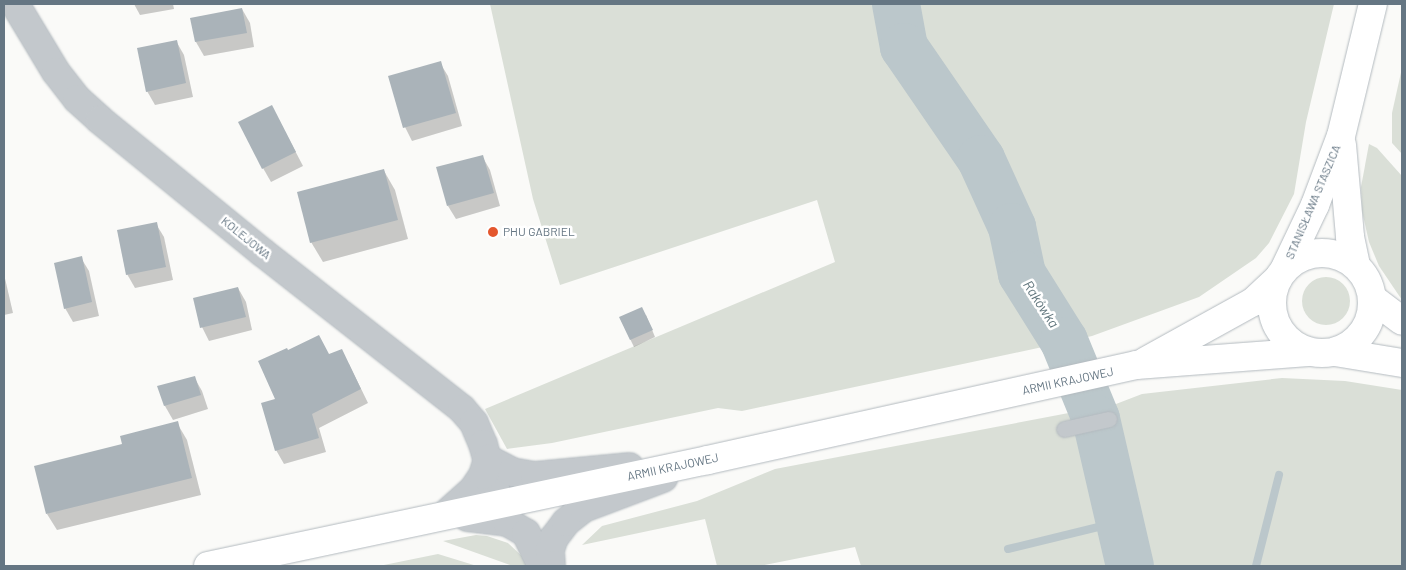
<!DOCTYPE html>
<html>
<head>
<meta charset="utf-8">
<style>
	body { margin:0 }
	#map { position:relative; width:1406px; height:570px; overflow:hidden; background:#fafaf8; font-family:Barlow,sans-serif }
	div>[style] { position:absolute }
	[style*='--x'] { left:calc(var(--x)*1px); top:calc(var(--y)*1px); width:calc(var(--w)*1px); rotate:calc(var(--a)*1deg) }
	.green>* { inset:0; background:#dadfd7 }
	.round { border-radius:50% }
	.shadow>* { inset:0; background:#0003 }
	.stream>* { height:8px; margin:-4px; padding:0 4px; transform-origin:4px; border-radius:4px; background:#bbc7cb }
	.river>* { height:48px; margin:-24px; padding:0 24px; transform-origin:24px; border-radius:24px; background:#bbc7cb }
	.building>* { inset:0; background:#aab3b9 }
	.roads { filter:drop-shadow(0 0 1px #b3babf) drop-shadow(0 0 1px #b3babf) }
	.lane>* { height:15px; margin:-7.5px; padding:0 7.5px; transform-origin:7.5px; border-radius:7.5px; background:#c3c8cc }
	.street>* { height:28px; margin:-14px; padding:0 14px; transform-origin:14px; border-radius:14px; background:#c3c8cc }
	.secondary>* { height:28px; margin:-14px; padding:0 14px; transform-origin:14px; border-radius:14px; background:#fff }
	.secondary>.ring { margin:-14px; padding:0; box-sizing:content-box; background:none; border:28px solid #fff; border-radius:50% }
	.dots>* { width:14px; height:14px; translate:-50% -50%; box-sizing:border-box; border:2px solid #fff; border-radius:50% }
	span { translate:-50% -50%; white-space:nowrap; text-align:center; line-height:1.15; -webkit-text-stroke:5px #fff; paint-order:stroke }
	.street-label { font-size:12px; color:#657683 }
	.poi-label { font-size:12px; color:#657683 }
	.left { translate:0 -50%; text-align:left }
	.water-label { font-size:14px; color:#60757c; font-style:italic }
	.frame { position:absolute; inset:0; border:5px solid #657683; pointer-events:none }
</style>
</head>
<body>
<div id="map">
	<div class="green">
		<div style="clip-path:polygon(490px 4px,1334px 4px,1306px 122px,1294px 194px,1269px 243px,1256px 258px,1199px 297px,1092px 336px,1038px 348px,742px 411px,718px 408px,552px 443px,507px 449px,485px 409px,835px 262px,817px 200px,560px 285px,533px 199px)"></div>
		<div style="clip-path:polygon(1402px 68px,1402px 154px,1392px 143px,1392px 113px)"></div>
		<div style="clip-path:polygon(1369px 144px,1377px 148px,1402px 176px,1402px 300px,1379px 266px,1369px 242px,1362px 211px,1361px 187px)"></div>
		<div class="round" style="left:1302px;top:277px;width:48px;height:48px"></div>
		<div style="clip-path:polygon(1282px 378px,1345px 381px,1402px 390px,1402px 566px,861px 566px,855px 547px,760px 566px,717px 566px,705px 519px,582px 545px,602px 526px,697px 501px,775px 469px,1116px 404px,1142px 394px)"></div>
		<div style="clip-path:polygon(476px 535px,487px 536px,508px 543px,524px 558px,528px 566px,513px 566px,443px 541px)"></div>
		<div style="clip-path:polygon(438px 554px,477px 566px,379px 566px)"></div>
	</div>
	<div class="shadow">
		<div style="clip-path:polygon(134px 4px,173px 4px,174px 9px,140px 15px)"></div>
		<div style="clip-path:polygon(242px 9px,250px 23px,254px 47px,204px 56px,196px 42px,191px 19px)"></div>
		<div style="clip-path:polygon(176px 41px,184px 55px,193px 97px,155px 105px,147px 91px)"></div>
		<div style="clip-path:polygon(440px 63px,448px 76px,462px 126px,412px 141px,405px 127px)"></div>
		<div style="clip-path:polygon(279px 120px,303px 166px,271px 182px,263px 168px)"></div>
		<div style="clip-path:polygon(482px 156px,490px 170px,500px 206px,456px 219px,448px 206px)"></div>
		<div style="clip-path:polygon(384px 171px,395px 190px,408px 239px,323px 262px,311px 242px)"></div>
		<div style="clip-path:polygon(156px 224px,164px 237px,173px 280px,135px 288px,127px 274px)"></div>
		<div style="clip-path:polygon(81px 258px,89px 271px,99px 316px,73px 322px,65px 308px)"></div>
		<div style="clip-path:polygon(4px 274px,13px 313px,4px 315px)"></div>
		<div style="clip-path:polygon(238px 288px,246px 302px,252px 330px,209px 341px,202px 327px)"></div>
		<div style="clip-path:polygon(646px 315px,655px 337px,634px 347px,620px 318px)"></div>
		<div style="clip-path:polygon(288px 351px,349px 364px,368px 403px,319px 428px,326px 452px,284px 464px,276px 450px,277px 400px)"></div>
		<div style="clip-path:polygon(194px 377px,202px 391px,208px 409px,173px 420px,165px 406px,159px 387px)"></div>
		<div style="clip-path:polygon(177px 423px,187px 440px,201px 495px,57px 530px,47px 514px,123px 445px)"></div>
	</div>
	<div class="stream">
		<div style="--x:1008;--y:549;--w:114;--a:-13.7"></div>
		<div style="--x:1256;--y:566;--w:94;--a:-75.8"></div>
	</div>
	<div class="river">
		<div style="--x:896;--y:4;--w:44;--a:79.5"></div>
		<div style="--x:904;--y:47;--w:136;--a:55.5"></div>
		<div style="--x:981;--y:159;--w:75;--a:65.5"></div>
		<div style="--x:1012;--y:227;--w:48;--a:78"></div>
		<div style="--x:1022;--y:274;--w:79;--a:57.9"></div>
		<div style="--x:1064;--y:341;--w:84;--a:67.7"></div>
		<div style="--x:1096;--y:419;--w:151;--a:77"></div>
	</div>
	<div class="building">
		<div style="clip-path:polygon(242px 8px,247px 33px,195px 42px,190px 18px)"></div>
		<div style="clip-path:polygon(177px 40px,186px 83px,146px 92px,137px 48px)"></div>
		<div style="clip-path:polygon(441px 61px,456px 113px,403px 128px,388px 76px)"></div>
		<div style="clip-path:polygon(272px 105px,296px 152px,262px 169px,238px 122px)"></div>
		<div style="clip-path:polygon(483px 155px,494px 193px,447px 206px,436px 167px)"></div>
		<div style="clip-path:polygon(384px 169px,398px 220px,310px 243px,297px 192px)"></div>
		<div style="clip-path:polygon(157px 222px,166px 267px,126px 275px,117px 230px)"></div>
		<div style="clip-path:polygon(82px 256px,92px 302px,64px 309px,54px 263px)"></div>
		<div style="clip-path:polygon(238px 287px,246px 317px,200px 328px,193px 298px)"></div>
		<div style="clip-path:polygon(642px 307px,653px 330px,630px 340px,619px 317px)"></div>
		<div style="clip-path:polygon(319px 335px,329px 354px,342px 349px,361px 389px,312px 414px,319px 438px,275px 451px,261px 403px,275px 399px,258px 361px,287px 348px,288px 350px)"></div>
		<div style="clip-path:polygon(195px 376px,201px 395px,164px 406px,157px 386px)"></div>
		<div style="clip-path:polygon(178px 421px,192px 478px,46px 514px,34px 466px,122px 444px,120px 436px)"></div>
	</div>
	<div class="roads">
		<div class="lane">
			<div style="--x:1064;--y:429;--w:46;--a:-12.5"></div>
		</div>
		<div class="street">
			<div style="--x:15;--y:4;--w:79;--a:58.9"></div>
			<div style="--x:56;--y:72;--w:34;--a:52"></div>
			<div style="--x:77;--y:99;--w:31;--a:42"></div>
			<div style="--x:100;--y:120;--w:209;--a:39.2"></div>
			<div style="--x:262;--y:252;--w:254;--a:38.1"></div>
			<div style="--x:462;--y:409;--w:18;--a:49"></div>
			<div style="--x:474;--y:423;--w:23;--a:67"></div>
			<div style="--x:483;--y:444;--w:61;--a:74.8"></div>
			<div style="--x:488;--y:459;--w:27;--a:28"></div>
			<div style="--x:512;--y:472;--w:23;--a:10"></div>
			<div style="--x:535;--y:476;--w:95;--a:-5.4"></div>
			<div style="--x:445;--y:515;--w:38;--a:-42"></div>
			<div style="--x:473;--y:490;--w:18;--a:-56"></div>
			<div style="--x:483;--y:475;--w:17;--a:-73"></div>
			<div style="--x:467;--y:517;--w:40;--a:7.1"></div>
			<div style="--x:507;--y:522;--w:22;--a:30"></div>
			<div style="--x:526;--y:533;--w:37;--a:64"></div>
			<div style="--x:551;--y:566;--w:16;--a:-94"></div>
			<div style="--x:550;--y:550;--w:13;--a:-72"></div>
			<div style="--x:554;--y:538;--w:20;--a:-53"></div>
			<div style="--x:566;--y:522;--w:23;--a:-38"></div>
			<div style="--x:584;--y:508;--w:85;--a:-20.8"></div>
		</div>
		<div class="secondary">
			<div style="--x:1342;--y:145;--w:92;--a:85"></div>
			<div style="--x:1350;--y:237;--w:29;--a:78"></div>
			<div class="ring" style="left:1272px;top:253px;width:72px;height:72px"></div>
			<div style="--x:1285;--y:268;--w:70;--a:-64.5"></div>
			<div style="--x:1315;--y:205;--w:74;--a:-69.4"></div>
			<div style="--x:1341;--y:136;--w:136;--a:-76.4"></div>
			<div style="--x:1373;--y:299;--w:36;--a:37"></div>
			<div style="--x:1335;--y:352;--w:68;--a:9.3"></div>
			<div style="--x:1146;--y:361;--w:122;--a:-28.9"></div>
			<div style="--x:1253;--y:302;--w:34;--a:-43"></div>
			<div style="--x:208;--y:566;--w:511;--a:-11.97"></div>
			<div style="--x:708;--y:460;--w:439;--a:-12.5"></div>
			<div style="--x:1137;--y:365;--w:174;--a:-4.3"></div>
		</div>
	</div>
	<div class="dots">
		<div style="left:493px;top:232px;background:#e4572e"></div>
	</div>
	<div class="street-label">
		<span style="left:1313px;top:202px;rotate:-67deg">STANISŁAWA STASZICA</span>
		<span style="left:246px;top:238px;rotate:39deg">KOLEJOWA</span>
		<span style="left:1068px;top:381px;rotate:-12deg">ARMII KRAJOWEJ</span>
		<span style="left:673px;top:467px;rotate:-12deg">ARMII KRAJOWEJ</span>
	</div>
	<div class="poi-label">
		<span class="left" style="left:503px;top:232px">PHU GABRIEL</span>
	</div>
	<div class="water-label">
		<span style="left:1041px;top:304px;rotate:57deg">Rakówka</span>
	</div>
	<div class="frame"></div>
</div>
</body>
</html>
